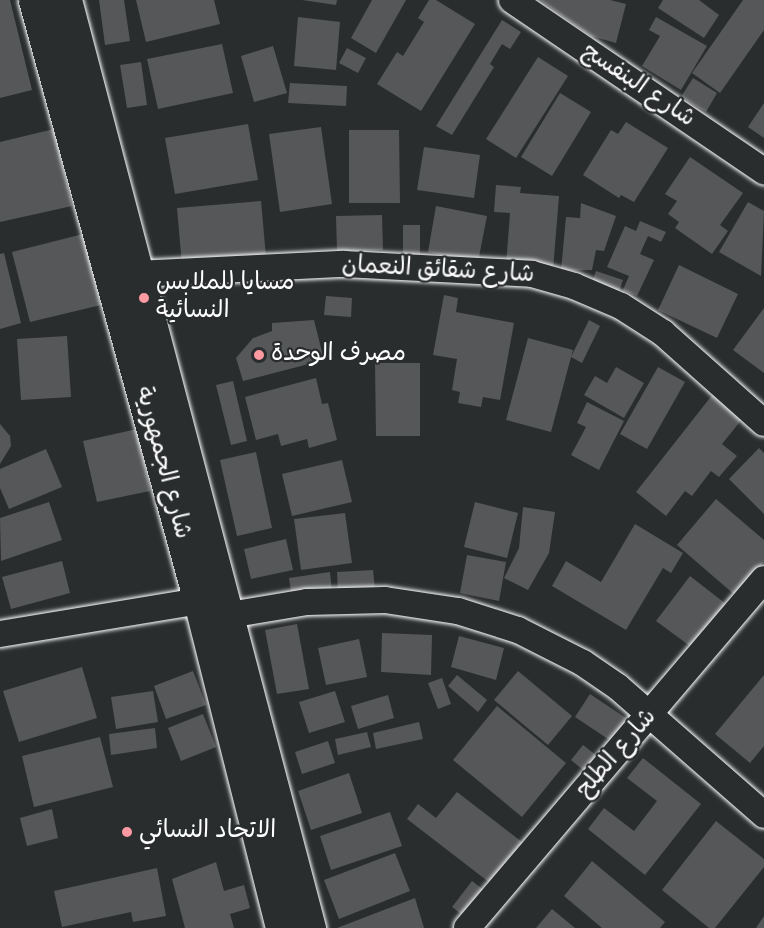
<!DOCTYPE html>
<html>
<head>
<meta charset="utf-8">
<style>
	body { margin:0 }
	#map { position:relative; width:764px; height:928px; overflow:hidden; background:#2a2d2e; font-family:"Indie Flower","Playpen Sans Arabic",sans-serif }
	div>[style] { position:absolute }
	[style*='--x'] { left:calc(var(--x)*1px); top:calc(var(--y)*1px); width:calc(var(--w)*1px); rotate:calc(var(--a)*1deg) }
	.building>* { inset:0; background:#555758 }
	.roads { filter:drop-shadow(0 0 2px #fff) drop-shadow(0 0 2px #fff) }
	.minor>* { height:26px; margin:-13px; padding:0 13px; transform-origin:13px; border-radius:13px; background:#2a2d2e }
	.primary>* { height:33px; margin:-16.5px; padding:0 16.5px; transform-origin:16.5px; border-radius:16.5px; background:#2a2d2e }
	.dots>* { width:16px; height:16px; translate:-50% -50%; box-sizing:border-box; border:3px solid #2a2d2e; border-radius:50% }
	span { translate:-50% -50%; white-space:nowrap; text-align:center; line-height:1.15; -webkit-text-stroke:4.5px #2a2d2e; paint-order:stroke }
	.street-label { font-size:24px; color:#fff }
	.poi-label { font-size:24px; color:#fff }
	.left { translate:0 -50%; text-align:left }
</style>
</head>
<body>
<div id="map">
	<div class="building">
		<div style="clip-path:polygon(0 0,10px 0,32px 90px,0 98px)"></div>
		<div style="clip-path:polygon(99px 0,124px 0,130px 41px,105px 45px)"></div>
		<div style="clip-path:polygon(136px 0,214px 0,220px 24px,146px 42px)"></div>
		<div style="clip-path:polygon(302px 0,337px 0,336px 5px)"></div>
		<div style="clip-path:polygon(372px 0,406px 0,376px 53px,351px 38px)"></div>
		<div style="clip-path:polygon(429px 0,436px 0,475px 24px,421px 111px,377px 84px,397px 52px,403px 56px,424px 22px,418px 18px)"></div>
		<div style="clip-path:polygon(540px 0,610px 0,626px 4px,616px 43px,591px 36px)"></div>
		<div style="clip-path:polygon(663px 0,699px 0,719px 15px,704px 38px,658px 8px)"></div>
		<div style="clip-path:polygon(743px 0,764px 0,764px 30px,720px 93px,692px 73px)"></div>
		<div style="clip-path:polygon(298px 17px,340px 22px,336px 70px,294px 66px)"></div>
		<div style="clip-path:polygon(656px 17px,707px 46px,681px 90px,642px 66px,660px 36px,649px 30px)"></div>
		<div style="clip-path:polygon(502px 20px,521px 32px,510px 49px,502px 44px,490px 64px,494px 67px,452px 135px,436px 126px)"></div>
		<div style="clip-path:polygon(222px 44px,233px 93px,158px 109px,147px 59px)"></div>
		<div style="clip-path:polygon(273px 46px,287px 93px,254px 102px,241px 56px)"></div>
		<div style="clip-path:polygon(347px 48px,366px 58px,358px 73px,339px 63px)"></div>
		<div style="clip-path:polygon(538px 57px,568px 76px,516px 158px,486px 139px)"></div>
		<div style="clip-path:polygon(141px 62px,147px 105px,127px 108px,120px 65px)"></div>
		<div style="clip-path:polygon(693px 78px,717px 93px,706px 112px,681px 97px)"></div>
		<div style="clip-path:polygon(290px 83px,347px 86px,346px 106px,288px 103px)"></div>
		<div style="clip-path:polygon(560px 93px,591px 112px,552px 176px,521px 157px)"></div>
		<div style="clip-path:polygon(764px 103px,764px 138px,748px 127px)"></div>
		<div style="clip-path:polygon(626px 122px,668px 148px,634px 202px,621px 195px,619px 198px,583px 175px,611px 130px,618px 134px)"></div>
		<div style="clip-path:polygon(248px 124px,258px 180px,175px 194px,165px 138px)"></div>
		<div style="clip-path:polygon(321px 127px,332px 204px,280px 212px,269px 134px)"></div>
		<div style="clip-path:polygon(54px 129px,72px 206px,0 222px,0 142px)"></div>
		<div style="clip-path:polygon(349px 130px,399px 130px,400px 203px,349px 203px)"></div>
		<div style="clip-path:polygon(424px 147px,480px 155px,474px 198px,417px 190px)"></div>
		<div style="clip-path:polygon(690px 157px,743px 193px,720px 225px,728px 231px,712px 254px,675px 228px,679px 222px,668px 214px,677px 201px,665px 194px)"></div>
		<div style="clip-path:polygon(496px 185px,521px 187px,520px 193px,559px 196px,553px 270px,506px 266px,510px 213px,494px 212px)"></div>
		<div style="clip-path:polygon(261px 201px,266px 257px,182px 265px,177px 208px)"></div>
		<div style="clip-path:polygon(748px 202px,764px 211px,761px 276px,719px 252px)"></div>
		<div style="clip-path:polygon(581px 203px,616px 216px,604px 251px,596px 250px,592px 270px,561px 271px,566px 217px,580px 218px)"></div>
		<div style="clip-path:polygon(436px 206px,487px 216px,478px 262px,428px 252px)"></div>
		<div style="clip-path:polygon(382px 215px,383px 250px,337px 251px,336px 216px)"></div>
		<div style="clip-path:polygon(640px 221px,666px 232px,661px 242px,648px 236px,640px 254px,654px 260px,637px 296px,623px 290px,629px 276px,607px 267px,625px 226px,636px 231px)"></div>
		<div style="clip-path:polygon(403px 225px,420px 225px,420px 262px,403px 262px)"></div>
		<div style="clip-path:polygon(83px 234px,101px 305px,30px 322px,12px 252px)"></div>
		<div style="clip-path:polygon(4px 253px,21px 323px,0 329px,0 254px)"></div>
		<div style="clip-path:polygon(679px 265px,738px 294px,717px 338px,658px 310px)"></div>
		<div style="clip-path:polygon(596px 271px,623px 280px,619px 291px,592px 282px)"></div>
		<div style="clip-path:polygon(444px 295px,458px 298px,456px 312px,514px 323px,500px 400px,483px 397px,481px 407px,458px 403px,460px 392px,452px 390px,457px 359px,433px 355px)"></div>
		<div style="clip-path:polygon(326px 296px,352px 298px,351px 317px,324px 315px)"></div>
		<div style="clip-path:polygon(764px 308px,764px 373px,733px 350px)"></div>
		<div style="clip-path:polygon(314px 320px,324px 360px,243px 381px,236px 358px,253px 338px,272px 331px,272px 323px)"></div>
		<div style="clip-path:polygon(589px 320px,600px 326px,582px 363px,571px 357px,551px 432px,506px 420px,528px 338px,573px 350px,571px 357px)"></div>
		<div style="clip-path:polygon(67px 336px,71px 397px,21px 400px,17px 339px)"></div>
		<div style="clip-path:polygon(375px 363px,420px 363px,420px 436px,376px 436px)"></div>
		<div style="clip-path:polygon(616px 367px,644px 383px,624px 418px,584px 395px,595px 376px,607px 383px)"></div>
		<div style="clip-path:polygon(658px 367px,685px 382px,647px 449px,620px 434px)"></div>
		<div style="clip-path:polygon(316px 378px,322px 404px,328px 403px,337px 440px,309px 448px,307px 439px,281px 446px,278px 434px,256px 440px,245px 397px)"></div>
		<div style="clip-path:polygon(233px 381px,247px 441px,231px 445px,216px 385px)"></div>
		<div style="clip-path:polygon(713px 394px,743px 418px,722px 444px,737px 456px,719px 477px,711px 471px,692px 496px,685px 491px,666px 516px,636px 492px)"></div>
		<div style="clip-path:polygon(587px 402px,624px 421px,599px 470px,571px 455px,586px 427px,577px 423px)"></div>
		<div style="clip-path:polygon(0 424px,10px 436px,11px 446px,0 464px)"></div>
		<div style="clip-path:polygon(137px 429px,150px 491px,97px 502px,83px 441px)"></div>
		<div style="clip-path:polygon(759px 448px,764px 453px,764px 514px,729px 479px)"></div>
		<div style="clip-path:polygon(46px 449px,62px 487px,9px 509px,0 488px,0 469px)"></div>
		<div style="clip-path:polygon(256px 452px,272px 528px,237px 536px,220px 460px)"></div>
		<div style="clip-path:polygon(342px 460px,352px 502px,292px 516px,282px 474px)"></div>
		<div style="clip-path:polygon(716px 499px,764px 540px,764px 562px,736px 596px,677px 545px)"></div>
		<div style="clip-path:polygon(49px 502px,62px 540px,1px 561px,0 518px)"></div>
		<div style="clip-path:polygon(475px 502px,518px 513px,507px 558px,464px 547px)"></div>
		<div style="clip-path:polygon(523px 507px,555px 512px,549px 553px,528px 590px,504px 578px,519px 548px)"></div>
		<div style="clip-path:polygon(345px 513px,352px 563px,301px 570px,294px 519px)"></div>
		<div style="clip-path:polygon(635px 524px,683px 553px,671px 573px,663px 568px,626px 630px,552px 586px,566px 561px,601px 582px)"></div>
		<div style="clip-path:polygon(286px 539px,293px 570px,251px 579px,244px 549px)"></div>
		<div style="clip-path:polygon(467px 555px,506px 562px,499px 601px,460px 593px)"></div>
		<div style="clip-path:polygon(62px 561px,70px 593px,11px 609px,2px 577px)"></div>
		<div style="clip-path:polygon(373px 570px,375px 590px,338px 592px,337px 572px)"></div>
		<div style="clip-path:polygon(330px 572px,332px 592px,292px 598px,289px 578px)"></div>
		<div style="clip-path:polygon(690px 576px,731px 608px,698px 652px,656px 621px)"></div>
		<div style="clip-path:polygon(297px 624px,309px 689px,277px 694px,265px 630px)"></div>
		<div style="clip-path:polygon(382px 633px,432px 635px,431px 675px,381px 672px)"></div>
		<div style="clip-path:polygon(459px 636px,504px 648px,496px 680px,451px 667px)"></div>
		<div style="clip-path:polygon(359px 639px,367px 677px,326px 685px,318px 648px)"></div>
		<div style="clip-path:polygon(82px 667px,97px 718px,19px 742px,3px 691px)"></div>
		<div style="clip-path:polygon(193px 671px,206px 705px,166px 719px,154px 686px)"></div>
		<div style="clip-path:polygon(518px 671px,572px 716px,548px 745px,494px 700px)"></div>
		<div style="clip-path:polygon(457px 675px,487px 700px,478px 712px,448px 686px)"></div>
		<div style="clip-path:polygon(764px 675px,764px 746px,750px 763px,715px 734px)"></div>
		<div style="clip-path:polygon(442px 678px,451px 704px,438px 709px,428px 683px)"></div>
		<div style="clip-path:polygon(153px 691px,158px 722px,116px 729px,111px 697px)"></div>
		<div style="clip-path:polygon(335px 691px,345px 722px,309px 733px,299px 702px)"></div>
		<div style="clip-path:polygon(590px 694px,632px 722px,617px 745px,575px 717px)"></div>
		<div style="clip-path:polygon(388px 695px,394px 718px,358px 729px,351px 706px)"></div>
		<div style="clip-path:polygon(497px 706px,566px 763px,522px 817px,453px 760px)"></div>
		<div style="clip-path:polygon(203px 714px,216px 747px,181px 761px,168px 728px)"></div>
		<div style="clip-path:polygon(419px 722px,423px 739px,376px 749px,373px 733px)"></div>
		<div style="clip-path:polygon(155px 728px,157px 748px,111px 755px,109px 734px)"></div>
		<div style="clip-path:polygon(367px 732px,371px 747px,338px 755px,335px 739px)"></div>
		<div style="clip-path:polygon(100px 737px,113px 787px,34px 807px,22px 756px)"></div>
		<div style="clip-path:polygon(328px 741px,335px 763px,302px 774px,295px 752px)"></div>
		<div style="clip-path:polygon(583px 745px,601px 759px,588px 774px,571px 760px)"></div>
		<div style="clip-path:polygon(643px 758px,701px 804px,645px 875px,588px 829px,604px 808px,634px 831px,657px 801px,627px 778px)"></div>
		<div style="clip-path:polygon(349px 773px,362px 813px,311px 830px,298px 791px)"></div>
		<div style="clip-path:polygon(457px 792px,526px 845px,494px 886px,407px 819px,418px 804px,436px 818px)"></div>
		<div style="clip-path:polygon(52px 809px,58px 838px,27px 846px,20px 818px)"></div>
		<div style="clip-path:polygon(390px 812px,402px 846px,331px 870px,320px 836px)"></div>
		<div style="clip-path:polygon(716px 821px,764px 859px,764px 867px,715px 928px,709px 928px,662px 890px)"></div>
		<div style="clip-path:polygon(395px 853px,410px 891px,339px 919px,324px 880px)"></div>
		<div style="clip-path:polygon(592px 861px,665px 922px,660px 928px,602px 928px,564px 896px)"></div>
		<div style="clip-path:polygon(216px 862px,224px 891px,244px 885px,250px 908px,230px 914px,234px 928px,185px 928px,172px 879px)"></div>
		<div style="clip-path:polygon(157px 868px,166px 916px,133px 922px,131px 912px,62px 927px,54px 891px)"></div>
		<div style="clip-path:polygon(472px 881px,485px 891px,465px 917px,452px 907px)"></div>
		<div style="clip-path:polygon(415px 898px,424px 928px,337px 928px)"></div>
		<div style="clip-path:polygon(552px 909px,575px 928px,536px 928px)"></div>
		<div style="clip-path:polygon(764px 916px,764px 928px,756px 928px)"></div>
	</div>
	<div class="roads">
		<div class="minor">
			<div style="--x:512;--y:0;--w:305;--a:34.2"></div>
			<div style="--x:136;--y:274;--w:208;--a:-2.8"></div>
			<div style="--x:344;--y:264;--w:188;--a:3"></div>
			<div style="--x:532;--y:274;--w:44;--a:15.9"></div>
			<div style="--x:574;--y:286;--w:51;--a:23.1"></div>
			<div style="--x:621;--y:306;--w:50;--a:32.7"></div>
			<div style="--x:663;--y:333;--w:135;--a:41.7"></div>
			<div style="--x:229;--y:615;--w:79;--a:-9.5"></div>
			<div style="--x:307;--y:602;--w:78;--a:-1.5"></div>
			<div style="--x:385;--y:600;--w:74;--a:8.6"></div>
			<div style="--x:458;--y:611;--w:63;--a:17.6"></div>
			<div style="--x:518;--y:630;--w:73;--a:26.9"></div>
			<div style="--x:583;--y:663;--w:42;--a:34.4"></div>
			<div style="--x:618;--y:687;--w:194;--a:41.2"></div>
			<div style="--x:0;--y:634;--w:203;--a:-9.4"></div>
			<div style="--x:467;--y:928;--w:458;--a:-49.6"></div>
		</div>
		<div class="primary">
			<div style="--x:35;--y:0;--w:623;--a:74.65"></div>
			<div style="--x:200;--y:601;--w:337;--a:75.9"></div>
			<div style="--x:65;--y:0;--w:960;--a:75.27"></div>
		</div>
	</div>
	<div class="dots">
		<div style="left:144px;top:298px;background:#ff9aa2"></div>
		<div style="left:259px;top:355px;background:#ff9aa2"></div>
		<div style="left:127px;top:832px;background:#ff9aa2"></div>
	</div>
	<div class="street-label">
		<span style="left:638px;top:86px;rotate:34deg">شارع البنفسج</span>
		<span style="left:438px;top:271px;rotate:3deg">شارع شقائق النعمان</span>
		<span style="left:162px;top:463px;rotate:75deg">شارع الجمهورية</span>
		<span style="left:617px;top:754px;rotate:-49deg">شارع الطلح</span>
	</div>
	<div class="poi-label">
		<span class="left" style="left:156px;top:298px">مسايا للملابس<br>النسائية</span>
		<span class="left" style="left:271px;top:355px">مصرف الوحدة</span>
		<span class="left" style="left:139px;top:832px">الاتحاد النسائي</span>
	</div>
</div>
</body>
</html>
